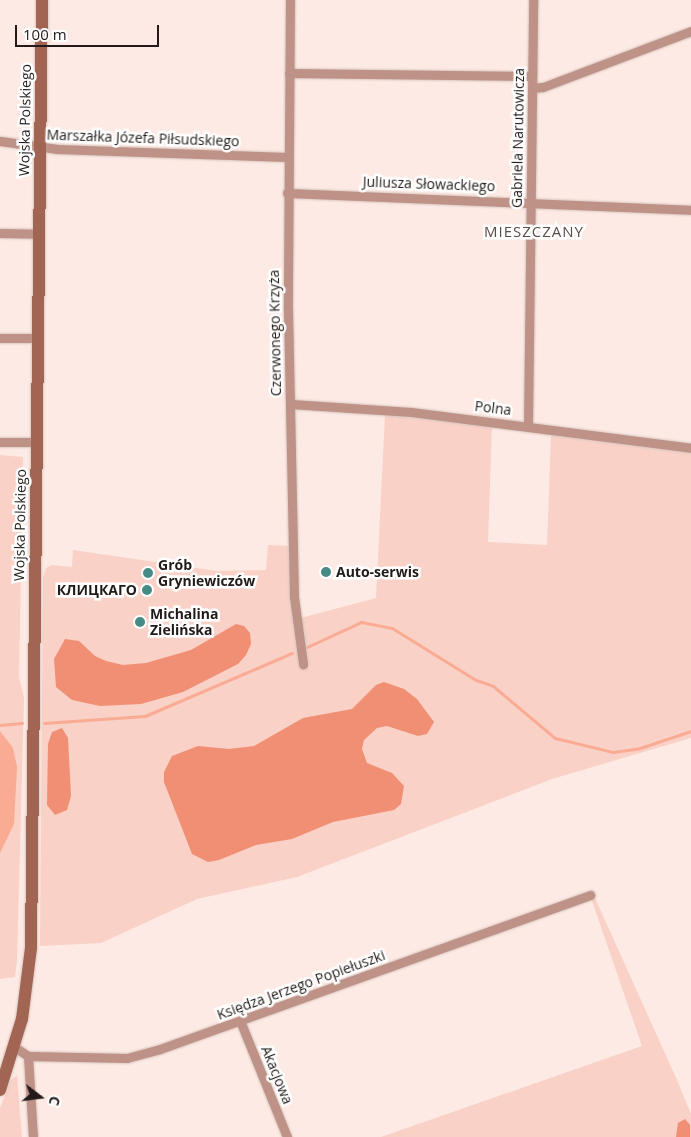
<!DOCTYPE html>
<html>
<head>
<meta charset="utf-8">
<style>
	body { margin:0 }
	#map { position:relative; width:691px; height:1137px; overflow:hidden; background:#feeae4; font-family:"Open Sans",sans-serif }
	div>[style] { position:absolute }
	[style*='--x'] { left:calc(var(--x)*1px); top:calc(var(--y)*1px); width:calc(var(--w)*1px); rotate:calc(var(--a)*1deg) }
	.green>* { inset:0; background:#f9d1c6 }
	.forest>* { inset:0; background:#f08f74 }
	.water>* { inset:0; background:#faab94 }
	.stream>* { height:3px; margin:-1.5px; padding:0 1.5px; transform-origin:1.5px; border-radius:1.5px; background:#faab94 }
	.roads { filter:drop-shadow(0 0 1px #d6c5bf) drop-shadow(0 0 1px #d6c5bf) }
	.street>* { height:9px; margin:-4.5px; padding:0 4.5px; transform-origin:4.5px; border-radius:4.5px; background:#be9286 }
	.secondary>* { height:12px; margin:-6px; padding:0 6px; transform-origin:6px; border-radius:6px; background:#a36553 }
	.dots>* { width:14px; height:14px; translate:-50% -50%; box-sizing:border-box; border:2px solid #fff; border-radius:50% }
	span { translate:-50% -50%; white-space:nowrap; text-align:center; line-height:1.15; -webkit-text-stroke:5px #fff; paint-order:stroke }
	.street-label { font-size:14px; color:#211a18 }
	.poi-label { font-size:14px; color:#211a18; font-weight:700 }
	.left { translate:0 -50%; text-align:left }
	.right { translate:-100% -50%; text-align:right }
	.neighbourhood-label { font-size:15px; color:#5c4c47; letter-spacing:1px }
	.north { position:absolute; left:15px; top:1072px; width:50px; height:50px; -webkit-text-stroke:4px #fff; paint-order:stroke; rotate:105deg; font-size:14px; font-weight:700; line-height:20px; text-align:center; color:#211a18 }
	.north::after { content:''; display:block; margin:auto; width:18px; height:22px; background:#211a18; clip-path:polygon(50% 0,100% 100%,50% 72%,0 100%) }
	.scale { position:absolute; left:15px; top:25px; width:144px; height:22px; box-sizing:border-box; border:2px solid #211a18; border-top:0; padding-left:6px; font-size:15px; line-height:18px; white-space:nowrap; color:#211a18; -webkit-text-stroke:4px #fff; paint-order:stroke }
</style>
</head>
<body>
<div id="map">
	<div class="green">
		<div style="clip-path:polygon(385px 415px,492px 426px,488px 542px,547px 545px,551px 435px,691px 450px,691px 738px,552px 779px,297px 877px,197px 899px,101px 943px,40px 946px,43px 577px,46px 568px,52px 565px,72px 567px,73px 550px,217px 571px,266px 570px,268px 545px,290px 546px,293px 620px,376px 598px)"></div>
		<div style="clip-path:polygon(0 455px,23px 457px,19px 677px,24px 698px,17px 960px,15px 977px,0 979px)"></div>
		<div style="clip-path:polygon(590px 895px,595px 898px,677px 1080px,691px 1114px,691px 1137px,381px 1137px,642px 1046px)"></div>
		<div style="clip-path:polygon(17px 1075px,22px 1137px,0 1137px,0 1108px,11px 1080px)"></div>
	</div>
	<div class="forest">
		<div style="clip-path:polygon(236px 624px,244px 626px,250px 633px,251px 644px,246px 655px,238px 664px,183px 692px,141px 704px,100px 706px,72px 700px,56px 687px,54px 659px,65px 639px,79px 641px,95px 656px,106px 661px,123px 665px,146px 663px,191px 650px)"></div>
		<div style="clip-path:polygon(384px 682px,404px 689px,417px 699px,434px 722px,427px 734px,418px 736px,387px 726px,377px 728px,364px 740px,362px 749px,367px 763px,392px 773px,404px 786px,401px 804px,394px 810px,333px 822px,292px 839px,256px 845px,219px 860px,208px 862px,192px 854px,164px 782px,164px 772px,172px 756px,198px 746px,229px 749px,254px 746px,303px 718px,352px 709px,376px 685px)"></div>
		<div style="clip-path:polygon(62px 728px,68px 738px,71px 796px,67px 810px,55px 815px,47px 805px,48px 744px,52px 732px)"></div>
		<div style="clip-path:polygon(685px 1119px,690px 1125px,690px 1137px,676px 1137px,678px 1123px)"></div>
	</div>
	<div class="water">
		<div style="clip-path:polygon(0 731px,13px 748px,17px 767px,14px 824px,0 853px)"></div>
	</div>
	<div class="stream">
		<div style="--x:307;--y:647;--w:60;--a:-24.8"></div>
		<div style="--x:361;--y:622;--w:32;--a:11"></div>
		<div style="--x:392;--y:628;--w:99;--a:31.8"></div>
		<div style="--x:476;--y:680;--w:18;--a:19"></div>
		<div style="--x:493;--y:686;--w:81;--a:40"></div>
		<div style="--x:555;--y:738;--w:60;--a:13.6"></div>
		<div style="--x:613;--y:752;--w:27;--a:-8"></div>
		<div style="--x:640;--y:748;--w:54;--a:-18.4"></div>
		<div style="--x:44;--y:723;--w:101;--a:-4"></div>
		<div style="--x:145;--y:716;--w:160;--a:-23.2"></div>
		<div style="--x:0;--y:725;--w:22;--a:-5"></div>
	</div>
	<div class="roads">
		<div class="street">
			<div style="--x:290;--y:0;--w:310;--a:90.4"></div>
			<div style="--x:288;--y:310;--w:287;--a:88.8"></div>
			<div style="--x:294;--y:597;--w:68;--a:82.3"></div>
			<div style="--x:289;--y:73;--w:243;--a:0.7"></div>
			<div style="--x:532;--y:88;--w:11;--a:-5"></div>
			<div style="--x:543;--y:87;--w:158;--a:-20.7"></div>
			<div style="--x:0;--y:141;--w:58;--a:8"></div>
			<div style="--x:57;--y:149;--w:230;--a:2"></div>
			<div style="--x:287;--y:193;--w:404;--a:2.4"></div>
			<div style="--x:0;--y:233;--w:39;--a:1"></div>
			<div style="--x:0;--y:338;--w:38;--a:0"></div>
			<div style="--x:291;--y:404;--w:120;--a:3.8"></div>
			<div style="--x:411;--y:412;--w:282;--a:7.3"></div>
			<div style="--x:528;--y:426;--w:426;--a:-89.3"></div>
			<div style="--x:0;--y:442;--w:36;--a:0"></div>
			<div style="--x:241;--y:1023;--w:123;--a:68"></div>
			<div style="--x:16;--y:1048;--w:14;--a:34"></div>
			<div style="--x:28;--y:1056;--w:99;--a:1.2"></div>
			<div style="--x:127;--y:1058;--w:34;--a:-15"></div>
			<div style="--x:160;--y:1049;--w:457;--a:-19.7"></div>
			<div style="--x:28;--y:1056;--w:81;--a:86.5"></div>
		</div>
		<div class="secondary">
			<div style="--x:0;--y:1090;--w:74;--a:-72.8"></div>
			<div style="--x:22;--y:1019;--w:72;--a:-82.8"></div>
			<div style="--x:31;--y:948;--w:948;--a:-89.34"></div>
		</div>
	</div>
	<div class="dots">
		<div style="left:326px;top:572px;background:#458b83"></div>
		<div style="left:148px;top:573px;background:#458b83"></div>
		<div style="left:147px;top:590px;background:#458b83"></div>
		<div style="left:140px;top:622px;background:#458b83"></div>
	</div>
	<div class="street-label">
		<span style="left:25px;top:120px;rotate:-89deg">Wojska Polskiego</span>
		<span style="left:143px;top:138px;rotate:2deg">Marszałka Józefa Piłsudskiego</span>
		<span style="left:518px;top:138px;rotate:-89deg">Gabriela Narutowicza</span>
		<span style="left:429px;top:184px;rotate:2deg">Juliusza Słowackiego</span>
		<span style="left:275px;top:333px;rotate:-91deg">Czerwonego Krzyża</span>
		<span style="left:493px;top:408px;rotate:7deg">Polna</span>
		<span style="left:20px;top:525px;rotate:-89deg">Wojska Polskiego</span>
		<span style="left:301px;top:985px;rotate:-20deg">Księdza Jerzego Popiełuszki</span>
		<span style="left:277px;top:1075px;rotate:68deg">Akacjowa</span>
	</div>
	<div class="poi-label">
		<span class="left" style="left:158px;top:573px">Grób<br>Gryniewiczów</span>
		<span class="left" style="left:336px;top:572px">Auto-serwis</span>
		<span class="right" style="left:137px;top:590px">КЛИЦКАГО</span>
		<span class="left" style="left:150px;top:622px">Michalina<br>Zielińska</span>
	</div>
	<div class="neighbourhood-label">
		<span style="left:534px;top:232px">MIESZCZANY</span>
	</div>
	<div class="north">С</div>
	<div class="scale">100 m</div>
</div>
</body>
</html>
